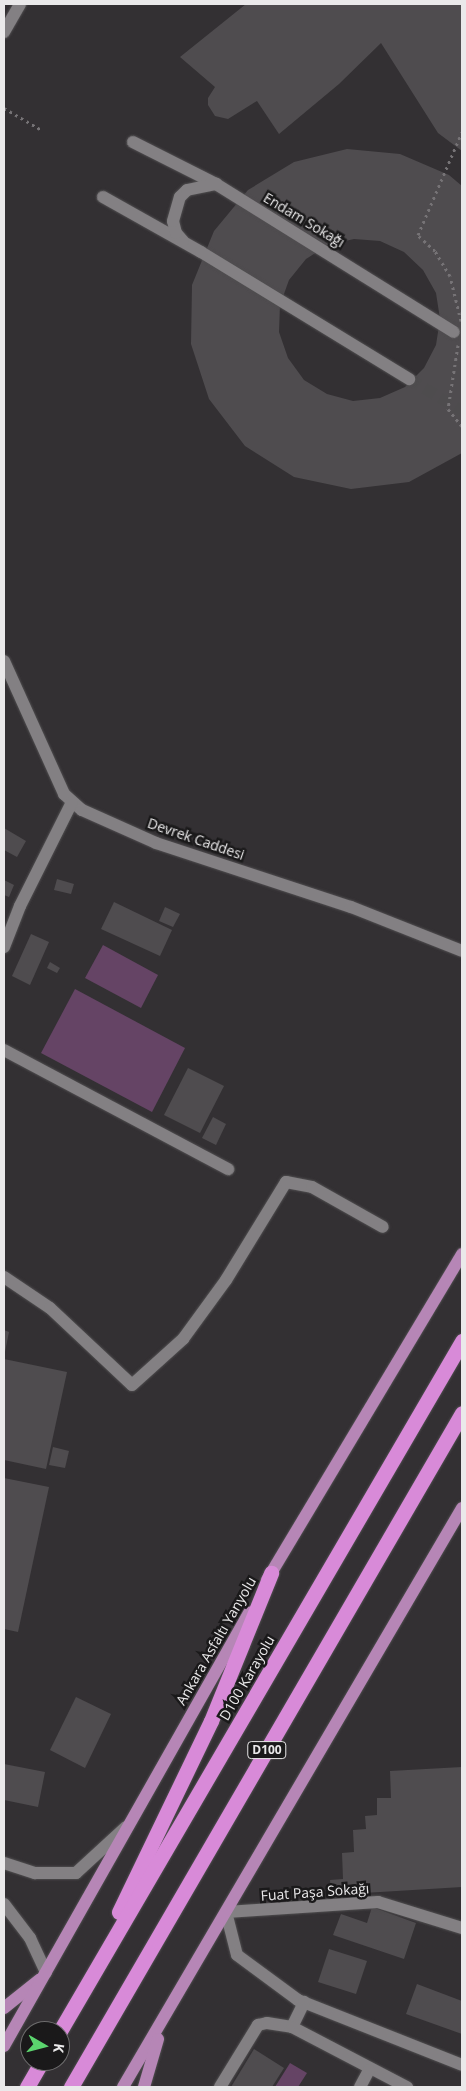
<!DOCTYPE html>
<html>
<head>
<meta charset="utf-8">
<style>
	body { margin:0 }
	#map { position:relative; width:466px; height:2091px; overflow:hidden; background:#333033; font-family:"Open Sans",sans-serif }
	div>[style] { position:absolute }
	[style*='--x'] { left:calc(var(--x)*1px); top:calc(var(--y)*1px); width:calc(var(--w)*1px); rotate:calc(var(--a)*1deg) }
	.green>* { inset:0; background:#654465 }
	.building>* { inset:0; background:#4f4c4f }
	.minor-tunnel>* { height:12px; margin-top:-6px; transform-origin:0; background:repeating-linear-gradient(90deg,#4e4c4e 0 12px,transparent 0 18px) }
	.path>* { height:3px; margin-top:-1.5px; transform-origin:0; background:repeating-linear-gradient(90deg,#767376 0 2.5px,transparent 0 6.5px) }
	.roads { filter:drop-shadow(0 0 1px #504e50) drop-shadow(0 0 1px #504e50) }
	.minor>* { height:12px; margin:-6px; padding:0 6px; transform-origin:6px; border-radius:6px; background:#838083 }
	.major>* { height:12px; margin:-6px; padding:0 6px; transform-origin:6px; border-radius:6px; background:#b686b6 }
	.highway>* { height:15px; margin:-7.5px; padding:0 7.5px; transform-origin:7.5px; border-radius:7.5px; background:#d88ad8 }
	span { translate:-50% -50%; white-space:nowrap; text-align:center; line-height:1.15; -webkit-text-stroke:5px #1a191a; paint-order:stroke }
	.shield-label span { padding:1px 4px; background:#1a191a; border:1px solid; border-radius:4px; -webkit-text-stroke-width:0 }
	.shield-label { font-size:12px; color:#eae9ea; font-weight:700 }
	.street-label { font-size:14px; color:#eae9ea }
	.frame { position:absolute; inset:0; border:5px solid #eae9ea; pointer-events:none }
	.north { position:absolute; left:20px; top:2021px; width:50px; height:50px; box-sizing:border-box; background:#1a191a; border:1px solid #6d6c6d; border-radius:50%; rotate:98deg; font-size:14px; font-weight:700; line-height:20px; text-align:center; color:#eae9ea }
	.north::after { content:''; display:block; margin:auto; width:18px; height:22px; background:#5bd56e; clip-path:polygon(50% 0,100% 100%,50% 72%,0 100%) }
</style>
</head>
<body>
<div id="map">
	<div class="green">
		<div style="clip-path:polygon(103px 945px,158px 975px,141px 1008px,85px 978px)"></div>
		<div style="clip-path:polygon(75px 989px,185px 1048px,152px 1112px,41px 1053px)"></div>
		<div style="clip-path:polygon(290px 2063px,307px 2073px,298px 2087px,275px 2087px)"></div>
	</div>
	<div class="building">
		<div style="clip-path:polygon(246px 4px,462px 4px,462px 151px,438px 133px,381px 43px,339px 84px,279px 134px,257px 101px,228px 119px,215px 116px,208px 105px,208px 98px,215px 87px,180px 57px)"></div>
		<div style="clip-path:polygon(evenodd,347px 149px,400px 154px,449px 175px,462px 186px,462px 453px,409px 482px,351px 489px,294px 477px,245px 446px,209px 399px,191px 344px,192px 285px,214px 231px,248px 190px,294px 162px,347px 149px,354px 239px,380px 241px,404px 252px,423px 270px,436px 293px,440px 319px,436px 345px,424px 368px,405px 387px,380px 398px,353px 401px,327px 394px,304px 380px,288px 358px,279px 332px,280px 305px,289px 280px,306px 259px,328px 245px,354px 239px)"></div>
		<div style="clip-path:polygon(4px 828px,26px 841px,17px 857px,4px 850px)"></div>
		<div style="clip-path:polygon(57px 879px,74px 884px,71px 894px,54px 890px)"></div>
		<div style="clip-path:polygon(4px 880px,14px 885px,9px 897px,4px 895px)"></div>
		<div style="clip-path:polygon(114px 902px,172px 930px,160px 956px,101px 929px)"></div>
		<div style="clip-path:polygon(165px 907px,180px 914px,173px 927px,159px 921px)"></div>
		<div style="clip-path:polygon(31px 934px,49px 942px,30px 985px,12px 976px)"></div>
		<div style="clip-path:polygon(50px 962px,60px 968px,57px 973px,47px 968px)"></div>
		<div style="clip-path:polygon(188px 1068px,224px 1086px,200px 1133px,164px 1115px)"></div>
		<div style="clip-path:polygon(213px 1117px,226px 1124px,216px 1145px,202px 1138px)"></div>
		<div style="clip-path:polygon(4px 1330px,9px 1332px,5px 1352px,4px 1352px)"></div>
		<div style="clip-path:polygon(4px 1359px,67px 1372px,46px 1469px,4px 1460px)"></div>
		<div style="clip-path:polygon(53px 1447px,69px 1451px,65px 1468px,49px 1465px)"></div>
		<div style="clip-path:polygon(4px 1478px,49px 1487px,18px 1632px,4px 1629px)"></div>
		<div style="clip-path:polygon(76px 1697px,111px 1714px,85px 1768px,50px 1750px)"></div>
		<div style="clip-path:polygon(4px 1764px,45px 1772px,38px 1807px,4px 1800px)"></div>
		<div style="clip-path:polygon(462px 1767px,462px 1887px,331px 1895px,330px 1880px,343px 1879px,342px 1853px,354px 1852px,353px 1830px,366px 1829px,365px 1816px,377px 1815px,377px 1798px,391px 1798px,390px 1771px)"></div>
		<div style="clip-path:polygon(372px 1907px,416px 1923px,404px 1959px,333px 1935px,341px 1914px,367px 1923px)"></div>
		<div style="clip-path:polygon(329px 1949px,367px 1961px,356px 1994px,318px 1982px)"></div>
		<div style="clip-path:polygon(417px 1984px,462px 2001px,462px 2034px,406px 2014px)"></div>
		<div style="clip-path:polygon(254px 2049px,284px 2068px,272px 2087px,231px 2087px)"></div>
	</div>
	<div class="minor-tunnel">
		<div style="--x:409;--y:379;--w:62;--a:31.1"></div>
	</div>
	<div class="path">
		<div style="--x:4;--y:108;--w:42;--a:30.3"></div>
		<div style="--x:461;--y:321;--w:46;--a:-103.7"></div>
		<div style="--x:450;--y:276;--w:29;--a:-121"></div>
		<div style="--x:435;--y:251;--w:23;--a:-137"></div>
		<div style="--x:418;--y:235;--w:112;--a:-66.9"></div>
		<div style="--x:458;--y:345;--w:65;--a:98.9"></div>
		<div style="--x:448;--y:409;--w:22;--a:51"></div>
	</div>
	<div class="roads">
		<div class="minor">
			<div style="--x:4;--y:32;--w:32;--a:-60"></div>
			<div style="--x:133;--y:142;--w:93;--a:26.8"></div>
			<div style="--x:216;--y:184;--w:280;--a:31.9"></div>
			<div style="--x:103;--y:197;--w:112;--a:29.3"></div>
			<div style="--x:201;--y:252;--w:244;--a:31.4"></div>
			<div style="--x:183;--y:241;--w:11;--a:-131"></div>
			<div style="--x:176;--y:233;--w:12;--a:-104"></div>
			<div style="--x:173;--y:221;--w:25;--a:-74"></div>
			<div style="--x:180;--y:197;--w:10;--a:-45"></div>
			<div style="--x:187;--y:190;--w:30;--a:-12"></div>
			<div style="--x:4;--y:661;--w:146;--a:65.7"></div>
			<div style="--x:64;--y:794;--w:24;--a:42"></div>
			<div style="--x:82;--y:810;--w:81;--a:24"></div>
			<div style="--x:156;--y:843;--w:205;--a:18.2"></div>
			<div style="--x:351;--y:907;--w:119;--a:21.6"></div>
			<div style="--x:4;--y:947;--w:44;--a:-68.7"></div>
			<div style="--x:20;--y:906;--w:116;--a:-63.4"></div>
			<div style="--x:4;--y:1050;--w:254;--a:28"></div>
			<div style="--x:4;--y:1277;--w:55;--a:34"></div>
			<div style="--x:50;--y:1308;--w:112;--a:43.2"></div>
			<div style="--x:132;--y:1385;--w:69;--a:-42"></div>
			<div style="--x:183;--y:1339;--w:73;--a:-53.9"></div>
			<div style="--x:226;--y:1280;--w:115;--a:-58.5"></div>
			<div style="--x:286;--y:1182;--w:26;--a:11"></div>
			<div style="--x:312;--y:1187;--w:81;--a:29.4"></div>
			<div style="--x:4;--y:1863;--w:33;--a:18"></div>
			<div style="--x:35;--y:1873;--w:41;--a:0"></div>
			<div style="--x:76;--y:1873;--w:68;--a:-42.6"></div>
			<div style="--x:4;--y:1904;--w:43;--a:52.6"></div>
			<div style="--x:30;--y:1938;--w:38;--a:65"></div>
			<div style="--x:462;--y:1928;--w:88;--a:-162.8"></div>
			<div style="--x:378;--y:1902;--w:152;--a:176.2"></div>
			<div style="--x:226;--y:1912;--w:44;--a:75.7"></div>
			<div style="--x:237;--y:1955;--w:76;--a:36.4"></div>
			<div style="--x:298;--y:2000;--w:176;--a:21.6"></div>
			<div style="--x:292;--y:2027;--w:28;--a:-64"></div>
			<div style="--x:220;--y:2087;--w:73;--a:-58.5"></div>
			<div style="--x:258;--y:2025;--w:9;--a:-13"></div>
			<div style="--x:267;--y:2023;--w:25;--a:9"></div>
			<div style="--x:292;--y:2027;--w:130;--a:27.6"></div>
			<div style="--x:360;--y:2087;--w:19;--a:-62"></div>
		</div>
		<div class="major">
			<div style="--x:267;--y:1580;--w:380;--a:-59.1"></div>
			<div style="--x:4;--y:2008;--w:45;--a:-38.7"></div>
			<div style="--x:4;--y:2046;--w:498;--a:-60.5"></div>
			<div style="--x:123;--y:2087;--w:671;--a:-59.65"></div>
			<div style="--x:144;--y:2087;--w:50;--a:-73.7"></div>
		</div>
		<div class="highway">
			<div style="--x:119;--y:1912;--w:212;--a:-64.3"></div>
			<div style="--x:211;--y:1721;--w:160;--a:-67.9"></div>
			<div style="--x:60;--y:2031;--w:799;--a:-59.77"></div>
			<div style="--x:27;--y:2087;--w:30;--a:-60"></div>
			<div style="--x:71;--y:2087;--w:779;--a:-59.88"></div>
		</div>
	</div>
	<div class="shield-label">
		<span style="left:267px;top:1750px">D100</span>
	</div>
	<div class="street-label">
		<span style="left:304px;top:220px;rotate:31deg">Endam Sokağı</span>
		<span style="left:196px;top:839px;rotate:19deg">Devrek Caddesi</span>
		<span style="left:216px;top:1641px;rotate:-60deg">Ankara Asfaltı Yanyolu</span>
		<span style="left:247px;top:1678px;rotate:-60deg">D100 Karayolu</span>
		<span style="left:315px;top:1892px;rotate:-4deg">Fuat Paşa Sokağı</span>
	</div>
	<div class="frame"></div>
	<div class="north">K</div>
</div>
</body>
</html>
